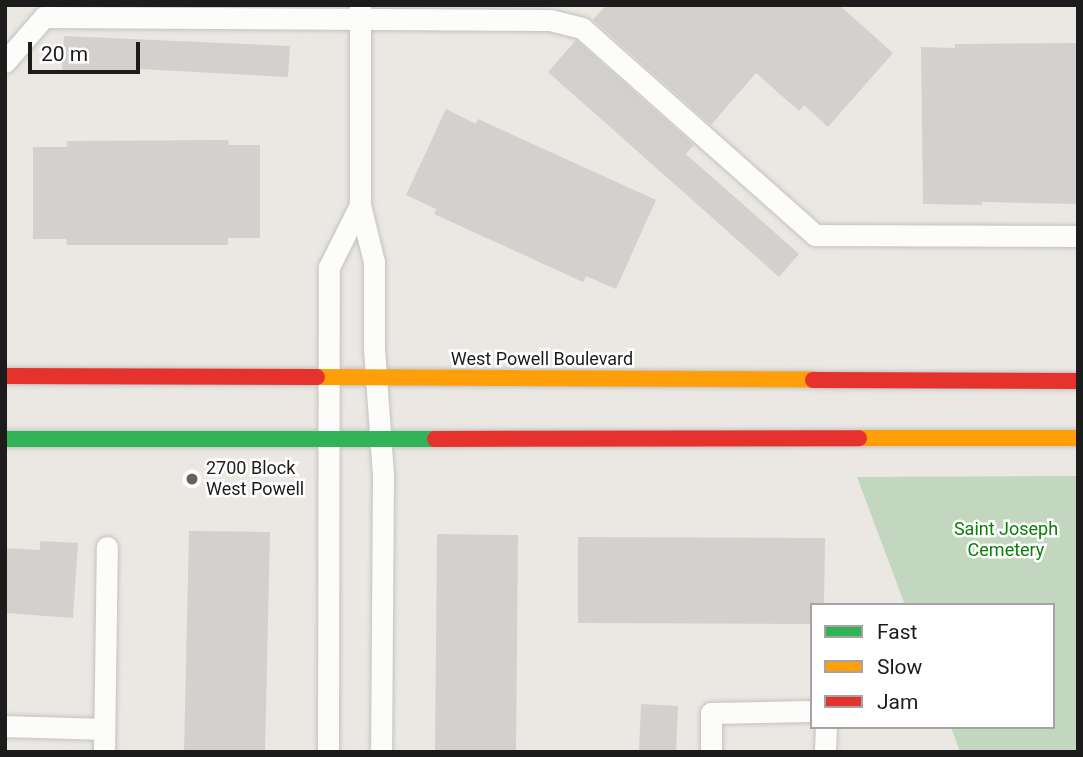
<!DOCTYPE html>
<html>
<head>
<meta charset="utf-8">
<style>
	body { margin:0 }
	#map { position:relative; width:1083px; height:757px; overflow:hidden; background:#ebe8e4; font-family:Roboto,sans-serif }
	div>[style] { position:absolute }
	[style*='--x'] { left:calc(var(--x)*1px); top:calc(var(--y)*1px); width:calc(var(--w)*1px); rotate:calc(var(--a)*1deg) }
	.cemetery>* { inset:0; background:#c2d6c0 }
	.building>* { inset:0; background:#d3d0cd }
	.roads { filter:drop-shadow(0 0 2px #c3c2c0) drop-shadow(0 0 2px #c3c2c0) }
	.lane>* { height:21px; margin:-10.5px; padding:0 10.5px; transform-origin:10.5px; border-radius:10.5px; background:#fcfcfb }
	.fast>* { height:16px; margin:-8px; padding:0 8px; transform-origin:8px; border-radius:8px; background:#30b455 }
	.slow>* { height:16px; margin:-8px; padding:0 8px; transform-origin:8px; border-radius:8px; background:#ff9f0a }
	.jam>* { height:16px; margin:-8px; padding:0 8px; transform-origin:8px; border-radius:8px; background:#e5322d }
	.dots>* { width:19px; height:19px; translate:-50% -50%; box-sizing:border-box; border:4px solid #fff; border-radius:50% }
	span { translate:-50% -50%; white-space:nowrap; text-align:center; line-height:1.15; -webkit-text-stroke:5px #fff; paint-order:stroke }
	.street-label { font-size:18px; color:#1c1c1c }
	.poi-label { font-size:18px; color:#1c1c1c }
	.left { translate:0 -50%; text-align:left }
	.park-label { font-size:18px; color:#0b7e06 }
	.frame { position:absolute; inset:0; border:7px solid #1c1c1c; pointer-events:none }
	.legend { position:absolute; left:810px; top:603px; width:245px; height:126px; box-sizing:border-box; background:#fff; border:2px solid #a4a4a4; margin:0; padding:9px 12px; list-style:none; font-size:21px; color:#1c1c1c }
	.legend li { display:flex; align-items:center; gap:14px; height:35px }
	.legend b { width:35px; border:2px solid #a4a4a4 }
	.scale { position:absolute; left:28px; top:42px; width:112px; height:32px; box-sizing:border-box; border:4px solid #1c1c1c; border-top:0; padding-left:9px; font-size:21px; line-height:24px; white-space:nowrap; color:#1c1c1c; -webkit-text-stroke:5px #fff; paint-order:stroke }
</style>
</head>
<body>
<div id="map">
	<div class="cemetery">
		<div style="clip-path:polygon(1078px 476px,1078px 752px,960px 752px,951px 727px,1053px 727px,1053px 605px,905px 605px,857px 477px)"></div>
	</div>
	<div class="building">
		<div style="clip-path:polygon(606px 5px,839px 5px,893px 53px,828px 127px,804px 105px,799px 111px,756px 73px,711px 125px,593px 20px)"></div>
		<div style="clip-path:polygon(64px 36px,290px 46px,288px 77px,139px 69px,138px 74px,62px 71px)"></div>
		<div style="clip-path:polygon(576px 40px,694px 145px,686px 154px,799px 254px,779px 277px,548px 72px)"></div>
		<div style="clip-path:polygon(1078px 43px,1078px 204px,982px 202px,982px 205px,923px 204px,921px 47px,955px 48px,955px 44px)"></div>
		<div style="clip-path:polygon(446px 109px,476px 124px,478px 119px,656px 200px,616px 289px,586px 276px,583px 282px,434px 214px,436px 209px,406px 195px)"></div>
		<div style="clip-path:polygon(228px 140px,229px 145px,260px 145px,260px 238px,228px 238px,228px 245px,67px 245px,66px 239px,33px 239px,33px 147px,67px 147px,67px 141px)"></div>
		<div style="clip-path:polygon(189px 531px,270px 532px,265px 752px,184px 752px)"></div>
		<div style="clip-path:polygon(437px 534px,518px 535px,516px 752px,435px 752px)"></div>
		<div style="clip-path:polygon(578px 537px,825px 538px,824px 605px,812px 605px,812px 624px,578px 623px)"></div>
		<div style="clip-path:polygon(40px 541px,78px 543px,73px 618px,5px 613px,5px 548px,40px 550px)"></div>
		<div style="clip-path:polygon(641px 704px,678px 706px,676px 752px,639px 752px)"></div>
	</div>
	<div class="roads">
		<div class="lane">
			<div style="--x:360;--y:7;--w:198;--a:90"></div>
			<div style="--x:360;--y:205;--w:59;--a:76.2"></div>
			<div style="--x:374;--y:262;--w:87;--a:90"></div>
			<div style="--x:374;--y:349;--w:127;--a:85.9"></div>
			<div style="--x:383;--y:476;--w:276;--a:90.4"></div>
			<div style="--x:5;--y:62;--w:60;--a:-49.1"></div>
			<div style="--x:44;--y:17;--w:506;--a:0.34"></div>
			<div style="--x:550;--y:20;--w:33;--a:14"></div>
			<div style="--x:582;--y:28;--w:312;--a:41.6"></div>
			<div style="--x:815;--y:235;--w:263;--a:0.2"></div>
			<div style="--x:5;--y:726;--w:99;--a:1.7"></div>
			<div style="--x:104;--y:752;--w:205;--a:-89.2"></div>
			<div style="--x:328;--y:752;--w:485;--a:-89.9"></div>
			<div style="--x:329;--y:267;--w:69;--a:-63.4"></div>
			<div style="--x:711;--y:752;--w:39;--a:-90"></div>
			<div style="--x:711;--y:713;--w:101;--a:-1.1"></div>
			<div style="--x:825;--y:752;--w:25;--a:-88"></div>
		</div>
		<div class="fast">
			<div style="--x:5;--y:439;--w:430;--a:0"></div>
		</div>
		<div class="slow">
			<div style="--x:317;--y:377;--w:496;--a:0.3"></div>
			<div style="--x:859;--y:438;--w:219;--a:0"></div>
		</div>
		<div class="jam">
			<div style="--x:5;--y:376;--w:312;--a:0.2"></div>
			<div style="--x:813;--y:380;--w:265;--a:0.2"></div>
			<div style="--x:435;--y:439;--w:424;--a:-0.1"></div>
		</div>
	</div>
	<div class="dots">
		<div style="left:192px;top:479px;background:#646362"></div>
	</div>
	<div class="street-label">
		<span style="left:542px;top:359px">West Powell Boulevard</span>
	</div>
	<div class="poi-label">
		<span class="left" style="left:206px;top:479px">2700 Block<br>West Powell</span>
	</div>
	<div class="park-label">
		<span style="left:1006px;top:540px">Saint Joseph<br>Cemetery</span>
	</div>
	<div class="frame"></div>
	<ul class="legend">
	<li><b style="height:9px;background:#30b455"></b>Fast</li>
	<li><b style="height:9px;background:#ff9f0a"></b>Slow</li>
	<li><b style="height:9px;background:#e5322d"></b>Jam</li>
	</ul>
	<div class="scale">20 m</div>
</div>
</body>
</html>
